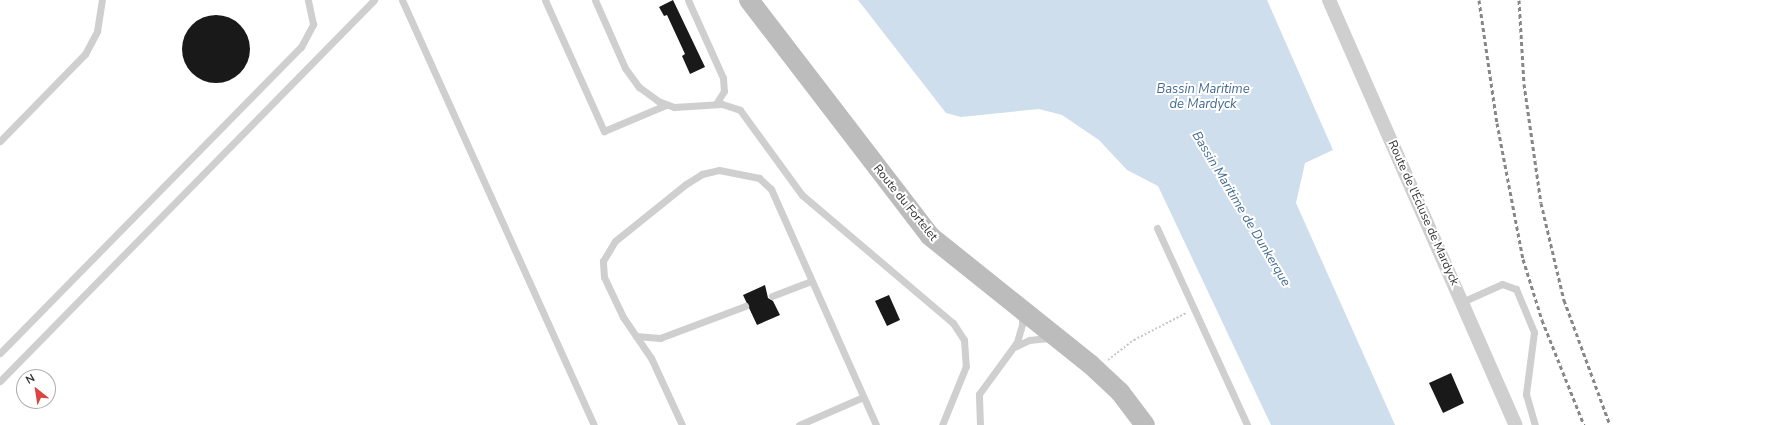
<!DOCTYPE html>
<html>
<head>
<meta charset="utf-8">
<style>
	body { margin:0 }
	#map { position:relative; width:1787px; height:425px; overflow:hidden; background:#fff; font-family:"Nunito Sans",sans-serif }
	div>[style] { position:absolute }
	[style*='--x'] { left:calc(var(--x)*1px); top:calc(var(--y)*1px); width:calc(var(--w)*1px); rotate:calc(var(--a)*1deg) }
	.water>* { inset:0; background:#cfdeec }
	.building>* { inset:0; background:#191919 }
	.round { border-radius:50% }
	.path>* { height:2px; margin-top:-1px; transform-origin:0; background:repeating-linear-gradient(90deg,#c9c9c9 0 2px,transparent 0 4px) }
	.lane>* { height:7px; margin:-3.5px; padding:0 3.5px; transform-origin:3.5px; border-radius:3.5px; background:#cfcfcf }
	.street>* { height:14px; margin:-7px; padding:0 7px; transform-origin:7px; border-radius:7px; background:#cfcfcf }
	.secondary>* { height:20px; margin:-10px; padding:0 10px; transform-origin:10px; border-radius:10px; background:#bcbcbc }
	.rail>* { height:3px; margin-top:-1.5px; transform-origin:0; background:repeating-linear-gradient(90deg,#878787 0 4px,transparent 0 7px) }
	span { translate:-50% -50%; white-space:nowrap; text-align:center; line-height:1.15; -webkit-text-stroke:4px #fff; paint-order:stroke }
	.street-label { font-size:12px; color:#323232 }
	.water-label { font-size:13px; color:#436b91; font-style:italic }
	.north { position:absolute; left:16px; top:369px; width:40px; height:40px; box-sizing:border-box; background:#fff; border:1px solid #adadad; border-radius:50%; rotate:330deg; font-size:11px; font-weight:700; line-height:16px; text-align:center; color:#323232 }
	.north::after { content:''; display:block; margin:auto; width:14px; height:18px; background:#dd4440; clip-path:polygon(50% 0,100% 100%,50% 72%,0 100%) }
</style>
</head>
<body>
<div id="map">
	<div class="water">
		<div style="clip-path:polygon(858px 0,1267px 0,1333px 150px,1305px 163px,1296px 203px,1395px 425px,1271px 425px,1158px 186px,1127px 170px,1099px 140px,1062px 115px,1039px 109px,961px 117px,946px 113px)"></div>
	</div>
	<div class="building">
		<div style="clip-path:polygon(673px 0,705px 67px,690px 74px,682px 56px,685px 54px,667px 15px,664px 16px,659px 7px)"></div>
		<div class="round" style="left:182px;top:15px;width:68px;height:68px"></div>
		<div style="clip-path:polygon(765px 285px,768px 298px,773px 301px,780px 315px,757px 325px,743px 295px)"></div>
		<div style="clip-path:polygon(889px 295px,900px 320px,887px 326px,875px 301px)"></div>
		<div style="clip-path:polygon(1451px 373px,1464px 403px,1443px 413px,1429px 383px)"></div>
	</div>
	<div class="path">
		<div style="--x:1108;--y:360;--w:33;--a:-38"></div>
		<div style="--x:1134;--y:340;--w:59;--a:-27.4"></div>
	</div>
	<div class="lane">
		<div style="--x:402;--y:0;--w:466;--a:65.7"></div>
		<div style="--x:545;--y:0;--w:144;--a:65.8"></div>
		<div style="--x:604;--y:131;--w:67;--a:-22.8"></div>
		<div style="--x:595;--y:0;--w:74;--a:66.2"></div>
		<div style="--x:625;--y:68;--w:24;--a:54"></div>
		<div style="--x:639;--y:87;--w:24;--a:36"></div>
		<div style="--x:658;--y:101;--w:17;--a:21"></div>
		<div style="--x:674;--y:107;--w:48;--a:-3.6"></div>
		<div style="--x:722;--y:104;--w:19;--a:18"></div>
		<div style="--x:740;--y:110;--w:105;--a:53.9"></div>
		<div style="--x:802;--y:195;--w:198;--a:40.3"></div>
		<div style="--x:953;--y:323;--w:20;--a:57"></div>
		<div style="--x:964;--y:340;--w:26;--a:86"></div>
		<div style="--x:966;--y:366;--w:64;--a:112.1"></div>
		<div style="--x:688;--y:0;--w:85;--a:65.8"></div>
		<div style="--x:723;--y:78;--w:13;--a:86"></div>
		<div style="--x:724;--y:91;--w:15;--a:122"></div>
		<div style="--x:0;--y:141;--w:122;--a:-45.7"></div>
		<div style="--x:85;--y:54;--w:26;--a:-62"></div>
		<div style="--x:97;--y:31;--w:31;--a:-81"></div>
		<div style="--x:1157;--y:228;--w:217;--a:65.4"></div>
		<div style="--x:772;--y:296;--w:42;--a:-21"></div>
		<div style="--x:1462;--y:302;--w:44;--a:-24.2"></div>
		<div style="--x:1502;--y:284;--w:15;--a:20"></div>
		<div style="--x:1516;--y:289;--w:47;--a:67.3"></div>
		<div style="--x:1534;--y:332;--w:63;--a:97.4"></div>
		<div style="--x:1526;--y:394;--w:32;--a:74"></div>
		<div style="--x:636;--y:336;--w:24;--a:5"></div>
		<div style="--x:660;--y:338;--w:91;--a:-20.6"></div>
		<div style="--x:1014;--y:347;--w:17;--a:-25"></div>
		<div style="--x:1029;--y:340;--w:20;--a:-6"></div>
		<div style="--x:0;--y:353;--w:429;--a:-45.5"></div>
		<div style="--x:301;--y:47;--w:26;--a:-62"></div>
		<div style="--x:313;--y:24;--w:25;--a:-102"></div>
		<div style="--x:0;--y:381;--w:534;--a:-45.53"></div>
		<div style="--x:682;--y:425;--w:74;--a:-114.8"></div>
		<div style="--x:651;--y:358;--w:50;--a:-124.3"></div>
		<div style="--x:623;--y:317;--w:44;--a:-115.4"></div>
		<div style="--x:604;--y:277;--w:16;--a:-94"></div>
		<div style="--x:603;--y:261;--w:23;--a:-59"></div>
		<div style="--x:615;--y:241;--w:91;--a:-38.8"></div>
		<div style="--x:686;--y:184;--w:19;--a:-32"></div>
		<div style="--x:702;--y:174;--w:17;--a:-13"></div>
		<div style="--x:719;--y:170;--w:41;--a:11.3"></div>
		<div style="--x:759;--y:178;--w:16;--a:43"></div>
		<div style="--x:771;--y:189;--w:258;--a:66"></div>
		<div style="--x:799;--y:425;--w:70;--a:-23.6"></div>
		<div style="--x:980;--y:425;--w:31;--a:-92"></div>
		<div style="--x:979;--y:394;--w:64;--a:-53.8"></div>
		<div style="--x:1017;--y:342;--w:19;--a:-74"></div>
		<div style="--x:1022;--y:324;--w:11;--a:-90"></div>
	</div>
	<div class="street">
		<div style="--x:1329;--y:0;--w:464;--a:66.3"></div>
	</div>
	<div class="secondary">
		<div style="--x:749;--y:0;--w:297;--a:52.5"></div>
		<div style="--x:930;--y:236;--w:205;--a:38.7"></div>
		<div style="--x:1090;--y:364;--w:41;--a:43"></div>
		<div style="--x:1120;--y:392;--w:41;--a:52.9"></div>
	</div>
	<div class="rail">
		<div style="--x:1479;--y:0;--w:124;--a:81.7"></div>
		<div style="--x:1497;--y:123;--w:138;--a:79.2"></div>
		<div style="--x:1523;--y:259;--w:64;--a:72.7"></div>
		<div style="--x:1542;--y:320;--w:113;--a:68.2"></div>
		<div style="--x:1519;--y:0;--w:84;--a:86.6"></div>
		<div style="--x:1524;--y:84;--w:120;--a:81.9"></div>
		<div style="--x:1541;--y:203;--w:100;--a:76.7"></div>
		<div style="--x:1564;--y:300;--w:133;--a:69.8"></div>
	</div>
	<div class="street-label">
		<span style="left:905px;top:203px;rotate:51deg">Route du Fortelet</span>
		<span style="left:1423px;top:213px;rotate:66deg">Route de l'Écluse de Mardyck</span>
	</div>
	<div class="water-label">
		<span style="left:1203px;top:97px">Bassin Maritime<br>de Mardyck</span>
		<span style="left:1241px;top:209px;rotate:59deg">Bassin Maritime de Dunkerque</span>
	</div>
	<div class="north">N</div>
</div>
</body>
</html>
